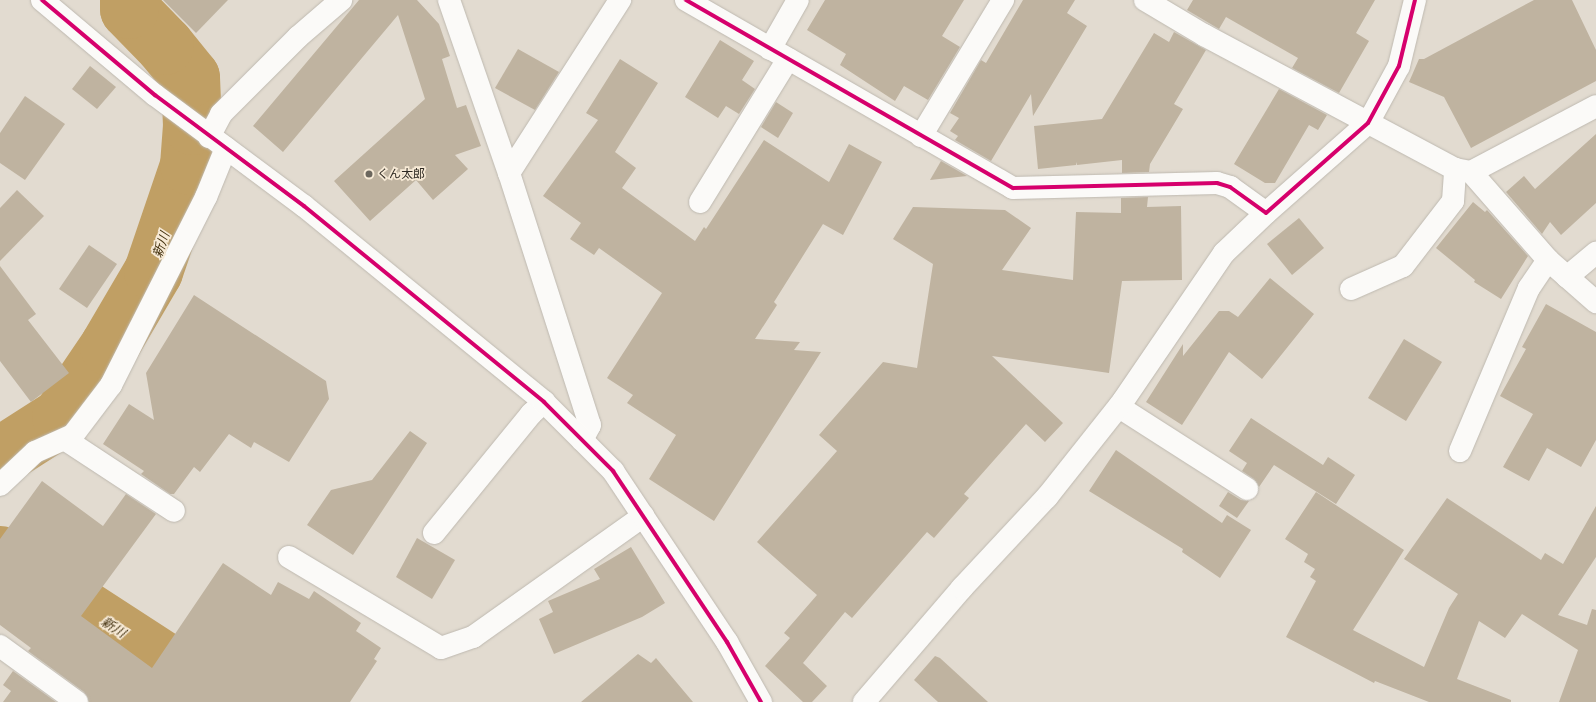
<!DOCTYPE html>
<html>
<head>
<meta charset="utf-8">
<style>
	body { margin:0 }
	#map { position:relative; width:1596px; height:702px; overflow:hidden; background:#e2dbd0; font-family:"PT Sans Narrow","Noto Sans JP",sans-serif }
	div>[style] { position:absolute }
	[style*='--x'] { left:calc(var(--x)*1px); top:calc(var(--y)*1px); width:calc(var(--w)*1px); rotate:calc(var(--a)*1deg) }
	.river>* { height:59px; margin:-29.5px; padding:0 29.5px; transform-origin:29.5px; border-radius:29.5px; background:#c09f64 }
	.building>* { inset:0; background:#bfb3a0 }
	.roads { filter:drop-shadow(0 0 1px #beb9b0) drop-shadow(0 0 1px #beb9b0) }
	.street>* { height:22px; margin:-11px; padding:0 11px; transform-origin:11px; border-radius:11px; background:#fbfaf8 }
	.secondary>* { height:22px; margin:-11px; padding:0 11px; transform-origin:11px; border-radius:11px; background:#fbfaf8 }
	.cycleway>* { height:4px; margin:-2px; padding:0 2px; transform-origin:2px; border-radius:2px; background:#d6006c }
	.dots>* { width:11px; height:11px; translate:-50% -50%; box-sizing:border-box; border:2px solid #f7ead6; border-radius:50% }
	span { translate:-50% -50%; white-space:nowrap; text-align:center; line-height:1.15; -webkit-text-stroke:3.5px #f7ead6; paint-order:stroke }
	.poi-label { font-size:12px; color:#2d2821 }
	.left { translate:0 -50%; text-align:left }
	.water-label { font-size:13px; color:#443210; font-style:italic }
</style>
</head>
<body>
<div id="map">
	<div class="river">
		<div style="--x:0;--y:456;--w:72;--a:-32.6"></div>
		<div style="--x:61;--y:417;--w:86;--a:-55.9"></div>
		<div style="--x:109;--y:346;--w:87;--a:-59.6"></div>
		<div style="--x:153;--y:271;--w:112;--a:-71.2"></div>
		<div style="--x:189;--y:165;--w:40;--a:-85.7"></div>
		<div style="--x:192;--y:125;--w:48;--a:-92.4"></div>
		<div style="--x:190;--y:77;--w:41;--a:-129.1"></div>
		<div style="--x:164;--y:45;--w:50;--a:-134.2"></div>
		<div style="--x:129;--y:9;--w:9;--a:-90"></div>
		<div style="--x:0;--y:555;--w:270;--a:33"></div>
	</div>
	<div class="building">
		<div style="clip-path:polygon(163px 0,228px 0,196px 33px)"></div>
		<div style="clip-path:polygon(359px 0,417px 0,439px 24px,450px 56px,442px 59px,457px 108px,466px 105px,481px 146px,455px 155px,468px 169px,433px 200px,416px 180px,370px 221px,334px 181px,425px 99px,398px 15px,283px 152px,253px 126px)"></div>
		<div style="clip-path:polygon(825px 0,964px 0,942px 36px,960px 47px,928px 100px,904px 86px,895px 101px,840px 65px,846px 54px,807px 30px)"></div>
		<div style="clip-path:polygon(1023px 0,1075px 0,1067px 13px,1087px 26px,1033px 116px,1031px 94px,991px 161px,955px 140px,958px 136px,950px 131px,959px 118px,950px 113px,981px 60px,986px 63px)"></div>
		<div style="clip-path:polygon(1193px 0,1375px 0,1356px 33px,1369px 41px,1339px 93px,1292px 68px,1298px 58px,1226px 17px,1219px 29px,1187px 10px)"></div>
		<div style="clip-path:polygon(1534px 0,1572px 0,1596px 50px,1596px 81px,1471px 148px,1444px 97px,1409px 82px,1419px 59px,1424px 59px)"></div>
		<div style="clip-path:polygon(1174px 32px,1206px 50px,1174px 104px,1183px 109px,1150px 164px,1149px 172px,1122px 173px,1122px 160px,1077px 165px,1077px 162px,1076px 165px,1038px 169px,1034px 126px,1102px 119px,1154px 33px,1169px 42px)"></div>
		<div style="clip-path:polygon(720px 40px,754px 61px,742px 80px,755px 89px,739px 114px,726px 106px,718px 118px,685px 97px)"></div>
		<div style="clip-path:polygon(518px 49px,559px 72px,535px 110px,495px 88px)"></div>
		<div style="clip-path:polygon(620px 59px,658px 83px,615px 152px,636px 168px,622px 188px,695px 241px,704px 227px,706px 229px,764px 140px,829px 182px,849px 144px,882px 162px,843px 235px,823px 224px,774px 302px,777px 305px,755px 339px,800px 342px,794px 350px,821px 352px,714px 521px,649px 479px,676px 435px,627px 403px,633px 395px,607px 378px,662px 293px,599px 248px,594px 255px,570px 239px,581px 223px,543px 196px,598px 120px,586px 113px)"></div>
		<div style="clip-path:polygon(90px 66px,116px 87px,97px 109px,72px 89px)"></div>
		<div style="clip-path:polygon(1279px 89px,1327px 115px,1318px 130px,1309px 125px,1275px 183px,1265px 183px,1234px 164px)"></div>
		<div style="clip-path:polygon(25px 96px,65px 124px,25px 180px,0 163px,0 133px)"></div>
		<div style="clip-path:polygon(776px 102px,793px 113px,778px 138px,761px 127px)"></div>
		<div style="clip-path:polygon(1596px 134px,1596px 203px,1561px 235px,1550px 222px,1542px 234px,1506px 192px,1524px 176px,1535px 189px)"></div>
		<div style="clip-path:polygon(941px 161px,967px 176px,930px 180px)"></div>
		<div style="clip-path:polygon(17px 190px,44px 216px,0 261px,0 208px)"></div>
		<div style="clip-path:polygon(1148px 197px,1147px 207px,1181px 206px,1182px 280px,1122px 281px,1109px 373px,992px 356px,1063px 423px,1045px 442px,1026px 424px,964px 494px,969px 498px,934px 538px,927px 532px,852px 618px,845px 612px,803px 663px,827px 686px,812px 702px,803px 702px,765px 666px,790px 638px,784px 633px,817px 595px,757px 542px,837px 451px,819px 435px,883px 362px,917px 368px,933px 264px,893px 239px,913px 207px,1005px 210px,1031px 228px,1002px 270px,1073px 280px,1076px 212px,1121px 213px,1121px 198px)"></div>
		<div style="clip-path:polygon(1473px 202px,1485px 212px,1487px 210px,1528px 256px,1501px 299px,1474px 282px,1475px 280px,1436px 248px)"></div>
		<div style="clip-path:polygon(1299px 218px,1324px 248px,1292px 275px,1267px 244px)"></div>
		<div style="clip-path:polygon(89px 245px,117px 264px,87px 308px,59px 289px)"></div>
		<div style="clip-path:polygon(0 266px,36px 314px,28px 320px,69px 373px,31px 402px,0 361px)"></div>
		<div style="clip-path:polygon(1270px 278px,1314px 314px,1262px 379px,1229px 352px,1182px 425px,1146px 402px,1183px 344px,1183px 356px,1219px 311px,1229px 311px,1238px 317px)"></div>
		<div style="clip-path:polygon(194px 295px,326px 381px,329px 399px,289px 462px,254px 442px,251px 448px,229px 434px,200px 472px,194px 467px,174px 494px,170px 494px,141px 474px,144px 471px,103px 444px,129px 404px,154px 420px,146px 373px)"></div>
		<div style="clip-path:polygon(1546px 304px,1596px 332px,1596px 440px,1581px 467px,1547px 448px,1529px 481px,1503px 467px,1533px 414px,1500px 396px,1526px 349px,1522px 347px)"></div>
		<div style="clip-path:polygon(1404px 339px,1442px 362px,1406px 421px,1368px 398px)"></div>
		<div style="clip-path:polygon(1251px 418px,1323px 465px,1328px 457px,1355px 475px,1336px 504px,1274px 465px,1259px 487px,1254px 479px,1242px 471px,1247px 463px,1229px 451px)"></div>
		<div style="clip-path:polygon(410px 431px,427px 443px,353px 555px,307px 525px,331px 490px,372px 480px)"></div>
		<div style="clip-path:polygon(1116px 450px,1222px 523px,1227px 515px,1251px 530px,1220px 578px,1182px 552px,1183px 549px,1089px 491px)"></div>
		<div style="clip-path:polygon(42px 481px,103px 526px,126px 494px,156px 514px,81px 616px,152px 668px,223px 563px,271px 595px,278px 582px,309px 599px,314px 591px,361px 623px,356px 631px,381px 648px,374px 659px,377px 661px,350px 702px,89px 702px,84px 692px,28px 651px,31px 648px,0 625px,0 539px)"></div>
		<div style="clip-path:polygon(1228px 492px,1241px 500px,1249px 501px,1237px 518px,1219px 506px)"></div>
		<div style="clip-path:polygon(1316px 492px,1404px 550px,1353px 630px,1424px 667px,1449px 608px,1458px 594px,1404px 559px,1447px 498px,1541px 560px,1545px 553px,1563px 564px,1596px 506px,1596px 557px,1558px 615px,1587px 625px,1592px 609px,1596px 610px,1596px 702px,1559px 702px,1578px 650px,1522px 614px,1505px 638px,1479px 621px,1457px 679px,1511px 700px,1511px 702px,1429px 702px,1375px 681px,1374px 683px,1286px 637px,1316px 581px,1310px 577px,1315px 569px,1304px 562px,1308px 554px,1285px 539px)"></div>
		<div style="clip-path:polygon(417px 538px,455px 560px,432px 599px,396px 577px)"></div>
		<div style="clip-path:polygon(631px 547px,665px 603px,642px 617px,554px 654px,539px 619px,553px 612px,548px 601px,600px 579px,594px 569px)"></div>
		<div style="clip-path:polygon(638px 654px,651px 663px,656px 658px,693px 702px,581px 702px)"></div>
		<div style="clip-path:polygon(935px 656px,940px 658px,988px 702px,938px 702px,914px 680px)"></div>
		<div style="clip-path:polygon(13px 671px,56px 702px,3px 702px,11px 691px,3px 685px)"></div>
	</div>
	<div class="roads">
		<div class="street">
			<div style="--x:449;--y:0;--w:183;--a:70.9"></div>
			<div style="--x:509;--y:173;--w:265;--a:72.2"></div>
			<div style="--x:590;--y:425;--w:17;--a:118"></div>
			<div style="--x:686;--y:0;--w:377;--a:29.9"></div>
			<div style="--x:1013;--y:188;--w:204;--a:-1.4"></div>
			<div style="--x:1217;--y:183;--w:14;--a:17"></div>
			<div style="--x:1230;--y:187;--w:44;--a:35.8"></div>
			<div style="--x:1266;--y:213;--w:136;--a:-41.4"></div>
			<div style="--x:1368;--y:123;--w:65;--a:-61.5"></div>
			<div style="--x:1399;--y:66;--w:68;--a:-76.4"></div>
			<div style="--x:1145;--y:0;--w:69;--a:30.7"></div>
			<div style="--x:1204;--y:35;--w:285;--a:28.1"></div>
			<div style="--x:1455;--y:169;--w:16;--a:11"></div>
			<div style="--x:1471;--y:172;--w:141;--a:-27.8"></div>
			<div style="--x:770;--y:49;--w:56;--a:-60.3"></div>
			<div style="--x:921;--y:136;--w:159;--a:-58.9"></div>
			<div style="--x:209;--y:137;--w:26;--a:-62"></div>
			<div style="--x:221;--y:114;--w:109;--a:-45"></div>
			<div style="--x:298;--y:37;--w:57;--a:-40.7"></div>
			<div style="--x:1471;--y:172;--w:117;--a:48.8"></div>
			<div style="--x:1548;--y:260;--w:64;--a:41.2"></div>
			<div style="--x:509;--y:173;--w:206;--a:-57.3"></div>
			<div style="--x:700;--y:202;--w:168;--a:-58.4"></div>
			<div style="--x:1567;--y:277;--w:38;--a:-40"></div>
			<div style="--x:1351;--y:289;--w:57;--a:-23.9"></div>
			<div style="--x:1403;--y:266;--w:82;--a:-52.4"></div>
			<div style="--x:1453;--y:201;--w:32;--a:-86"></div>
			<div style="--x:1119;--y:407;--w:152;--a:32.6"></div>
			<div style="--x:66;--y:440;--w:129;--a:33.3"></div>
			<div style="--x:1460;--y:451;--w:177;--a:-67.1"></div>
			<div style="--x:1529;--y:288;--w:34;--a:-56"></div>
			<div style="--x:0;--y:485;--w:48;--a:-43.3"></div>
			<div style="--x:35;--y:452;--w:42;--a:-24.1"></div>
			<div style="--x:73;--y:435;--w:63;--a:-52.8"></div>
			<div style="--x:111;--y:385;--w:211;--a:-63.2"></div>
			<div style="--x:206;--y:197;--w:53;--a:-67.8"></div>
			<div style="--x:434;--y:533;--w:154;--a:-50.8"></div>
			<div style="--x:531;--y:414;--w:18;--a:-43"></div>
			<div style="--x:289;--y:557;--w:177;--a:30.9"></div>
			<div style="--x:441;--y:648;--w:34;--a:-19"></div>
			<div style="--x:473;--y:637;--w:209;--a:-35.4"></div>
			<div style="--x:0;--y:646;--w:95;--a:36"></div>
			<div style="--x:864;--y:702;--w:150;--a:-49.3"></div>
			<div style="--x:962;--y:588;--w:125;--a:-47"></div>
			<div style="--x:1047;--y:497;--w:122;--a:-51.6"></div>
			<div style="--x:1123;--y:401;--w:179;--a:-55.7"></div>
			<div style="--x:1224;--y:253;--w:58;--a:-43.6"></div>
		</div>
		<div class="secondary">
			<div style="--x:42;--y:0;--w:148;--a:40.1"></div>
			<div style="--x:155;--y:95;--w:186;--a:36.7"></div>
			<div style="--x:304;--y:206;--w:310;--a:39.2"></div>
			<div style="--x:544;--y:402;--w:98;--a:45"></div>
			<div style="--x:613;--y:471;--w:206;--a:56.3"></div>
			<div style="--x:727;--y:642;--w:69;--a:60.5"></div>
		</div>
	</div>
	<div class="cycleway">
		<div style="--x:42;--y:0;--w:148;--a:40.1"></div>
		<div style="--x:155;--y:95;--w:186;--a:36.7"></div>
		<div style="--x:304;--y:206;--w:310;--a:39.2"></div>
		<div style="--x:544;--y:402;--w:98;--a:45"></div>
		<div style="--x:613;--y:471;--w:206;--a:56.3"></div>
		<div style="--x:727;--y:642;--w:69;--a:60.5"></div>
		<div style="--x:686;--y:0;--w:377;--a:29.9"></div>
		<div style="--x:1013;--y:188;--w:204;--a:-1.4"></div>
		<div style="--x:1217;--y:183;--w:14;--a:17"></div>
		<div style="--x:1230;--y:187;--w:44;--a:35.8"></div>
		<div style="--x:1266;--y:213;--w:136;--a:-41.4"></div>
		<div style="--x:1368;--y:123;--w:65;--a:-61.5"></div>
		<div style="--x:1399;--y:66;--w:68;--a:-76.4"></div>
	</div>
	<div class="dots">
		<div style="left:369px;top:174px;background:#6c675e"></div>
	</div>
	<div class="poi-label">
		<span class="left" style="left:377px;top:174px">くん太郎</span>
	</div>
	<div class="water-label">
		<span style="left:162px;top:245px;rotate:-71deg">新川</span>
		<span style="left:113px;top:628px;rotate:33deg">新川</span>
	</div>
</div>
</body>
</html>
